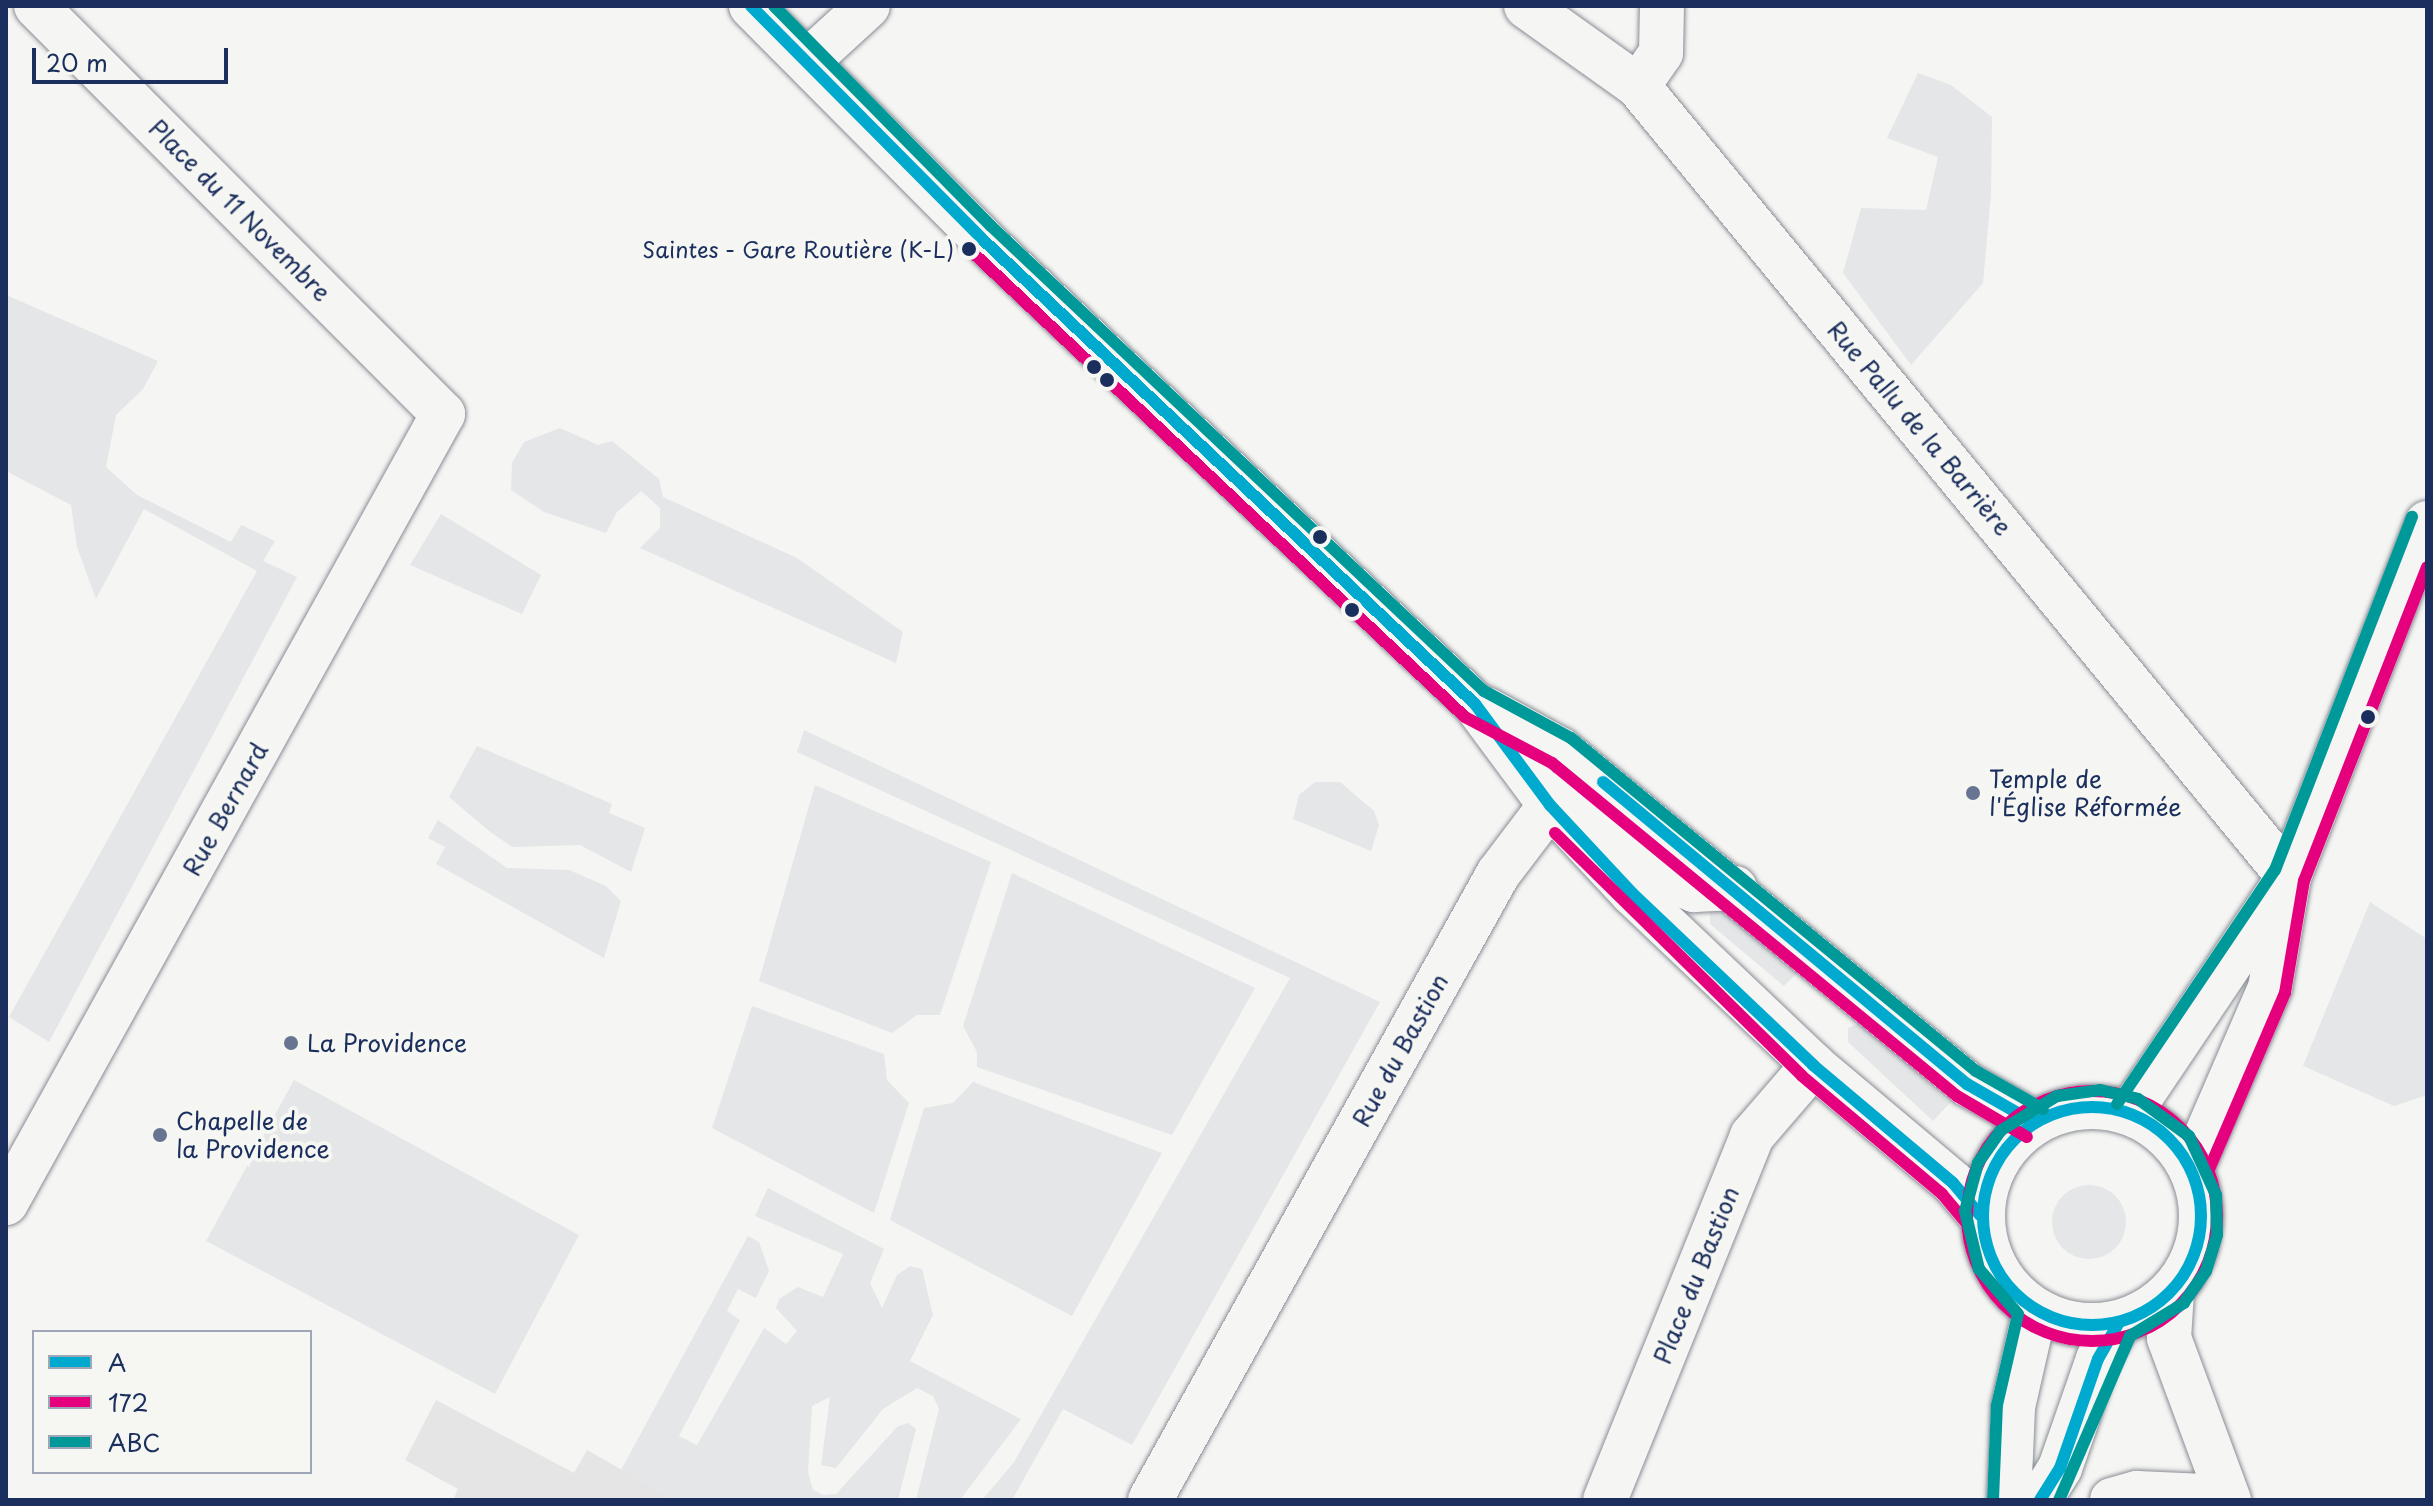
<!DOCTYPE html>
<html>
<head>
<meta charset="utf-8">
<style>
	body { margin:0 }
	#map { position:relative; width:2433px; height:1506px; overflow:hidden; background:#f5f5f3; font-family:"Playpen Sans",sans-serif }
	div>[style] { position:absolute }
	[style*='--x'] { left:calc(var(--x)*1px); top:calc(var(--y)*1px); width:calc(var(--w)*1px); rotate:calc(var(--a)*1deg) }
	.built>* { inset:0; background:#e5e5e6 }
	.green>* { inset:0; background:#e4e6e7 }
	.round { border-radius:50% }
	.roads { filter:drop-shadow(0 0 2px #898d95) drop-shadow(0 0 2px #898d95) }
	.minor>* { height:44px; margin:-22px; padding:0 22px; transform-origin:22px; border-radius:22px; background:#f5f5f3 }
	.major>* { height:44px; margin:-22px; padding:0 22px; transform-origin:22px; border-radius:22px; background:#f5f5f3 }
	.major>.ring { margin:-22px; padding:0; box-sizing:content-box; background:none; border:44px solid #f5f5f3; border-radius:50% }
	.bus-1>* { height:12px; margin:-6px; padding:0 6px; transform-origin:6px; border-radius:6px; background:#00a9ce }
	.bus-1>.ring { margin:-6px; padding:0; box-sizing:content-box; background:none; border:12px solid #00a9ce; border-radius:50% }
	.bus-2>* { height:12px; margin:-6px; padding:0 6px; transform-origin:6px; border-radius:6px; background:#e5007d }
	.bus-2>.ring { margin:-6px; padding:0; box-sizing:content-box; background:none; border:12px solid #e5007d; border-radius:50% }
	.bus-3>* { height:12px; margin:-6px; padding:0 6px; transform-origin:6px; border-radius:6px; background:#099 }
	.dots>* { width:22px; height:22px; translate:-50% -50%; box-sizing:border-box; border:4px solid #f6f6f2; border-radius:50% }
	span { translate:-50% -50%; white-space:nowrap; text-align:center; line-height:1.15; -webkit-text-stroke:8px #f6f6f2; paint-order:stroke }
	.bus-label { font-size:22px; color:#1b2f5e }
	.right { translate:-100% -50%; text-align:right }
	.street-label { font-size:24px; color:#1b2f5e }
	.poi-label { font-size:24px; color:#1b2f5e }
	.left { translate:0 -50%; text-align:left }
	.frame { position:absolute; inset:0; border:8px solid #1b2f5e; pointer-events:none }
	.legend { position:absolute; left:32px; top:1330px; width:280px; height:144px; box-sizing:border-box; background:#f6f6f2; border:2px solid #9ea6b7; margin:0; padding:10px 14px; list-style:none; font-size:24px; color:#1b2f5e }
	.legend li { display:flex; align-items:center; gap:16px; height:40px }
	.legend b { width:40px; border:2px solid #9ea6b7 }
	.scale { position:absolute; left:32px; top:48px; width:196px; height:36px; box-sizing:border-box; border:4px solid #1b2f5e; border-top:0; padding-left:10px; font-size:24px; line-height:28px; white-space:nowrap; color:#1b2f5e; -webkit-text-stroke:6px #f6f6f2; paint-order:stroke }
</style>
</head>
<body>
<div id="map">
	<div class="built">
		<div style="clip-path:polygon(436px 1400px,574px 1473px,587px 1450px,675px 1500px,453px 1500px,458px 1489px,405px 1460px)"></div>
	</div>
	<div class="green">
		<div style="clip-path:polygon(1918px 73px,1951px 85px,1992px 117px,1991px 194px,1983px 283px,1911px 365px,1843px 273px,1861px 208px,1926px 210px,1938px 157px,1887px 138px)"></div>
		<div style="clip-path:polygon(6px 295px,158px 361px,143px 389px,116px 415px,106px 467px,137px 495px,231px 542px,241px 525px,275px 541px,263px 561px,297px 577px,49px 1042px,9px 1017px,257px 571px,144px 509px,96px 599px,77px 547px,71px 505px,6px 471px)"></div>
		<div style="clip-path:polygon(560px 428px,598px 445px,612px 441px,659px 479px,663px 497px,797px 558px,903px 632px,896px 663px,640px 548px,660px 528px,660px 508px,641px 491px,617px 512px,606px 533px,544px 512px,511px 490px,512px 463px,524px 442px)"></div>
		<div style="clip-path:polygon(441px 514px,541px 575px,522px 614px,410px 565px)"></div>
		<div style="clip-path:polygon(804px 730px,1380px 1002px,1132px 1445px,1063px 1409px,1012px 1500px,982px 1500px,1014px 1462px,1290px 978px,797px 752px)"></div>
		<div style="clip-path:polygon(477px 746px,612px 804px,609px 813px,645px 828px,631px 872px,580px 845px,512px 847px,489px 831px,449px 797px)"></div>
		<div style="clip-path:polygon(1315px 782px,1340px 782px,1374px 811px,1379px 825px,1371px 851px,1293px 819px,1299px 795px)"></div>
		<div style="clip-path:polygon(815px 785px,991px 862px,940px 1015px,917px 1015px,892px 1033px,759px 981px)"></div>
		<div style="clip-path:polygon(438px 820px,507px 868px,569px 870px,606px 886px,621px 901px,604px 958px,436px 864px,445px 847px,428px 838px)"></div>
		<div style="clip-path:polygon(1012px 873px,1255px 988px,1172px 1135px,977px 1067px,977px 1052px,963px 1026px)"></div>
		<div style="clip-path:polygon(2370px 902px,2427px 939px,2427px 1095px,2394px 1106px,2303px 1066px)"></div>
		<div style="clip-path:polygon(1718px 906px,1801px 969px,1784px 986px,1710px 924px,1710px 911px)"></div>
		<div style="clip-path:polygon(752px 1006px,884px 1054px,887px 1080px,909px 1103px,874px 1213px,712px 1128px)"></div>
		<div style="clip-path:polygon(1862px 1022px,1950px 1103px,1933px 1121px,1848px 1042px,1848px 1028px)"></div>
		<div style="clip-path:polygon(294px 1080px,579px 1235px,495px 1394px,206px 1241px)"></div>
		<div style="clip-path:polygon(973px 1082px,1162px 1153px,1072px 1316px,890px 1220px,924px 1108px,953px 1103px)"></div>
		<div class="round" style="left:2052px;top:1185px;width:74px;height:74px"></div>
		<div style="clip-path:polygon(768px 1188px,884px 1249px,870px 1283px,882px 1308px,897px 1275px,910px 1266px,922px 1269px,933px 1315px,910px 1361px,1021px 1419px,960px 1500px,916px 1500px,939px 1409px,933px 1396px,917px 1388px,883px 1409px,836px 1468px,821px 1465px,830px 1397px,812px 1406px,808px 1472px,813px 1490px,824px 1495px,836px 1494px,898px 1426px,908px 1423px,916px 1429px,898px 1500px,675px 1500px,621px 1470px,748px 1236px,759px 1242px,769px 1271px,756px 1298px,738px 1289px,727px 1311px,740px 1320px,679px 1436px,697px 1445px,764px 1328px,786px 1344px,797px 1331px,776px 1308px,779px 1299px,798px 1287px,823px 1297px,843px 1254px,755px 1216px)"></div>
	</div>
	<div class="roads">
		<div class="minor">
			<div style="--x:1526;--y:6;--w:138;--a:35.5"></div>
			<div style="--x:1638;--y:86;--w:1024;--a:50.55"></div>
			<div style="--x:808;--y:61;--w:81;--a:-42.5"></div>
			<div style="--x:1638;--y:86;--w:40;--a:-55.1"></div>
			<div style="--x:1661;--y:53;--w:47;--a:-88.8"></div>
			<div style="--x:6;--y:1203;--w:902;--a:-61.02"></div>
			<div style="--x:443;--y:414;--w:576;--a:-134.93"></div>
			<div style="--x:2172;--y:1292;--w:46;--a:93.7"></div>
			<div style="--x:2169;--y:1338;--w:173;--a:69.7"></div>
			<div style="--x:1150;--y:1500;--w:716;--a:-60.93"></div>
			<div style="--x:1498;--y:874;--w:99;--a:-52.8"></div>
			<div style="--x:1558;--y:795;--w:16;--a:-4"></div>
			<div style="--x:1574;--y:794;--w:134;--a:41.1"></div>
			<div style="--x:1675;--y:882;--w:21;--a:23"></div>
			<div style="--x:1694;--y:890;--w:41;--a:-2.8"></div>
			<div style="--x:1605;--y:1500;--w:393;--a:-68"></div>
			<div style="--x:1752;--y:1136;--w:94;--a:-49.3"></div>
			<div style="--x:2112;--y:1500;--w:26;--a:-16"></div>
			<div style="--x:2137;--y:1493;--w:90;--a:2.5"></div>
		</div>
		<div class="major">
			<div style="--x:751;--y:6;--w:325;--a:45.2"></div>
			<div style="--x:980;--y:237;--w:681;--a:43.33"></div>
			<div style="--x:1475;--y:704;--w:126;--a:53.4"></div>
			<div style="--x:1550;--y:805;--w:120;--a:47"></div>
			<div style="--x:1632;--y:893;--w:250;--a:43.5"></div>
			<div style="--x:1813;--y:1065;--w:183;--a:40.1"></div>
			<div style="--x:1953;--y:1183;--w:42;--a:49.8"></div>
			<div style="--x:1486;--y:709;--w:85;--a:28.7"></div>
			<div style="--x:1561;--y:750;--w:526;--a:39.44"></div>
			<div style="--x:1967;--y:1084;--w:78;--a:29.8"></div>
			<div class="ring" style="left:1983px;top:1107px;width:174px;height:174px"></div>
			<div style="--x:2130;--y:1113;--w:271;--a:-56.1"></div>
			<div style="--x:2192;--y:1168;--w:196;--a:-66.6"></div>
			<div style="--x:2270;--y:988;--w:113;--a:-80.3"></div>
			<div style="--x:2289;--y:877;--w:380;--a:-68.7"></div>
			<div style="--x:2009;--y:1500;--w:93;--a:-87.5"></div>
			<div style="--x:2013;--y:1407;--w:99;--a:-77.2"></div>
			<div style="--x:2040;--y:1500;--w:38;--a:-58"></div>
			<div style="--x:2060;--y:1468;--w:115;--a:-70.8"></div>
			<div style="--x:2098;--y:1359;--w:40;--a:-60.3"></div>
		</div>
	</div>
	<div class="bus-1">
		<div style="--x:751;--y:6;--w:325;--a:45.2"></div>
		<div style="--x:980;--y:237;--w:681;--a:43.33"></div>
		<div style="--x:1475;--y:704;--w:126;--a:53.4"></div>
		<div style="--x:1550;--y:805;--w:120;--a:47"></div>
		<div style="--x:1632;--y:893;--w:250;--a:43.5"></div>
		<div style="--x:1813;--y:1065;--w:183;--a:40.1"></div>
		<div style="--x:1953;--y:1183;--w:42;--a:49.8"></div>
		<div style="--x:1603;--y:782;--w:473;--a:39.7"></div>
		<div style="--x:1967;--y:1084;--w:78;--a:29.8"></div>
		<div class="ring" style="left:1983px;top:1107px;width:206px;height:206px"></div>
		<div style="--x:2040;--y:1500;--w:38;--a:-58"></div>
		<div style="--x:2060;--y:1468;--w:115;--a:-70.8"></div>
		<div style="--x:2098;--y:1359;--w:40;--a:-60.3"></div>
	</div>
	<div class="bus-2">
		<div style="--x:969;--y:249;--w:682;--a:43.34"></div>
		<div style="--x:1465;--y:717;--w:98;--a:27.9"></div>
		<div style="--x:1552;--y:763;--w:524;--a:39.43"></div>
		<div style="--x:1957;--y:1096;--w:81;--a:30.4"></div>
		<div style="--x:1555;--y:833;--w:346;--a:44.5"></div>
		<div style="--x:1802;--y:1076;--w:183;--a:40.1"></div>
		<div style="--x:1942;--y:1194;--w:40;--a:50"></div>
		<div class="ring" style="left:1967px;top:1091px;width:238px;height:238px"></div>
		<div style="--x:2207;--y:1174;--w:197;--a:-66.7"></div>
		<div style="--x:2285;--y:993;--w:114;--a:-80.4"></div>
		<div style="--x:2304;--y:881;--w:337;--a:-68.6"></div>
	</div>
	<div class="bus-3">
		<div style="--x:774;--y:6;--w:309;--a:45.4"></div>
		<div style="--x:991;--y:226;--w:678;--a:43.33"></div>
		<div style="--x:1484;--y:691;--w:99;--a:28.4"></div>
		<div style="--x:1571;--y:738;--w:524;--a:39.43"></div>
		<div style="--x:1976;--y:1071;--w:77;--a:29.6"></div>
		<div style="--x:2117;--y:1104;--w:282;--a:-56"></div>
		<div style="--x:2275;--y:870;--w:379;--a:-68.8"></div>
		<div style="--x:1993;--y:1499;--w:94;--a:-87.6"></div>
		<div style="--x:1997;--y:1405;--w:93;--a:-77"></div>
		<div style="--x:2018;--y:1314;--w:60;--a:-130.9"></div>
		<div style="--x:1979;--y:1269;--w:60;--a:-103.6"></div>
		<div style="--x:1965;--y:1211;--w:50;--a:-74.8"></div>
		<div style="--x:1978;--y:1163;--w:39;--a:-55"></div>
		<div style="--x:2000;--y:1131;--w:67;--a:-31.6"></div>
		<div style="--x:2057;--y:1096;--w:43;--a:-7.9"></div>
		<div style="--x:2100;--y:1090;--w:39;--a:13"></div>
		<div style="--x:2138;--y:1099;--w:63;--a:36"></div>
		<div style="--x:2189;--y:1136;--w:65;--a:65.4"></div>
		<div style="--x:2216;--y:1195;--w:40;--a:88.6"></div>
		<div style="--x:2217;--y:1235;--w:38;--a:107"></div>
		<div style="--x:2206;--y:1271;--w:39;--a:125"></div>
		<div style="--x:2184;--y:1303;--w:63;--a:148.6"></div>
		<div style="--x:2130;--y:1336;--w:179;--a:113.4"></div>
	</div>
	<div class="dots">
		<div style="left:969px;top:249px;background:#1b2f5e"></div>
		<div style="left:1094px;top:367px;background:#1b2f5e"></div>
		<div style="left:1107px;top:380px;background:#1b2f5e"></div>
		<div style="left:1320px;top:537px;background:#1b2f5e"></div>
		<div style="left:1352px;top:610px;background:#1b2f5e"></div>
		<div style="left:2368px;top:717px;background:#1b2f5e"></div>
		<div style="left:1973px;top:793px;background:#677492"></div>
		<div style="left:291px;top:1043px;background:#677492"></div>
		<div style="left:160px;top:1135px;background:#677492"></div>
	</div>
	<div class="bus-label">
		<span class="right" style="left:954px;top:249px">Saintes - Gare Routière (K-L)</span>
	</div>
	<div class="street-label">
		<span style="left:240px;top:210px;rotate:45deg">Place du 11 Novembre</span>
		<span style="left:1920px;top:428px;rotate:50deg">Rue Pallu de la Barrière</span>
		<span style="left:225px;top:809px;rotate:-61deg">Rue Bernard</span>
		<span style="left:1400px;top:1050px;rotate:-61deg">Rue du Bastion</span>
		<span style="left:1696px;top:1275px;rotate:-68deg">Place du Bastion</span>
	</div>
	<div class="poi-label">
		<span class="left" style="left:1989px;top:793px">Temple de<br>l'Église Réformée</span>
		<span class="left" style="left:307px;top:1043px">La Providence</span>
		<span class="left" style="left:176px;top:1135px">Chapelle de<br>la Providence</span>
	</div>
	<div class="frame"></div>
	<ul class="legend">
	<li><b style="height:10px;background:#00a9ce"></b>A</li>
	<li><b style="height:10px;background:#e5007d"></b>172</li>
	<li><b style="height:10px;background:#099"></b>ABC</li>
	</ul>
	<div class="scale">20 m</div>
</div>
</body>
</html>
